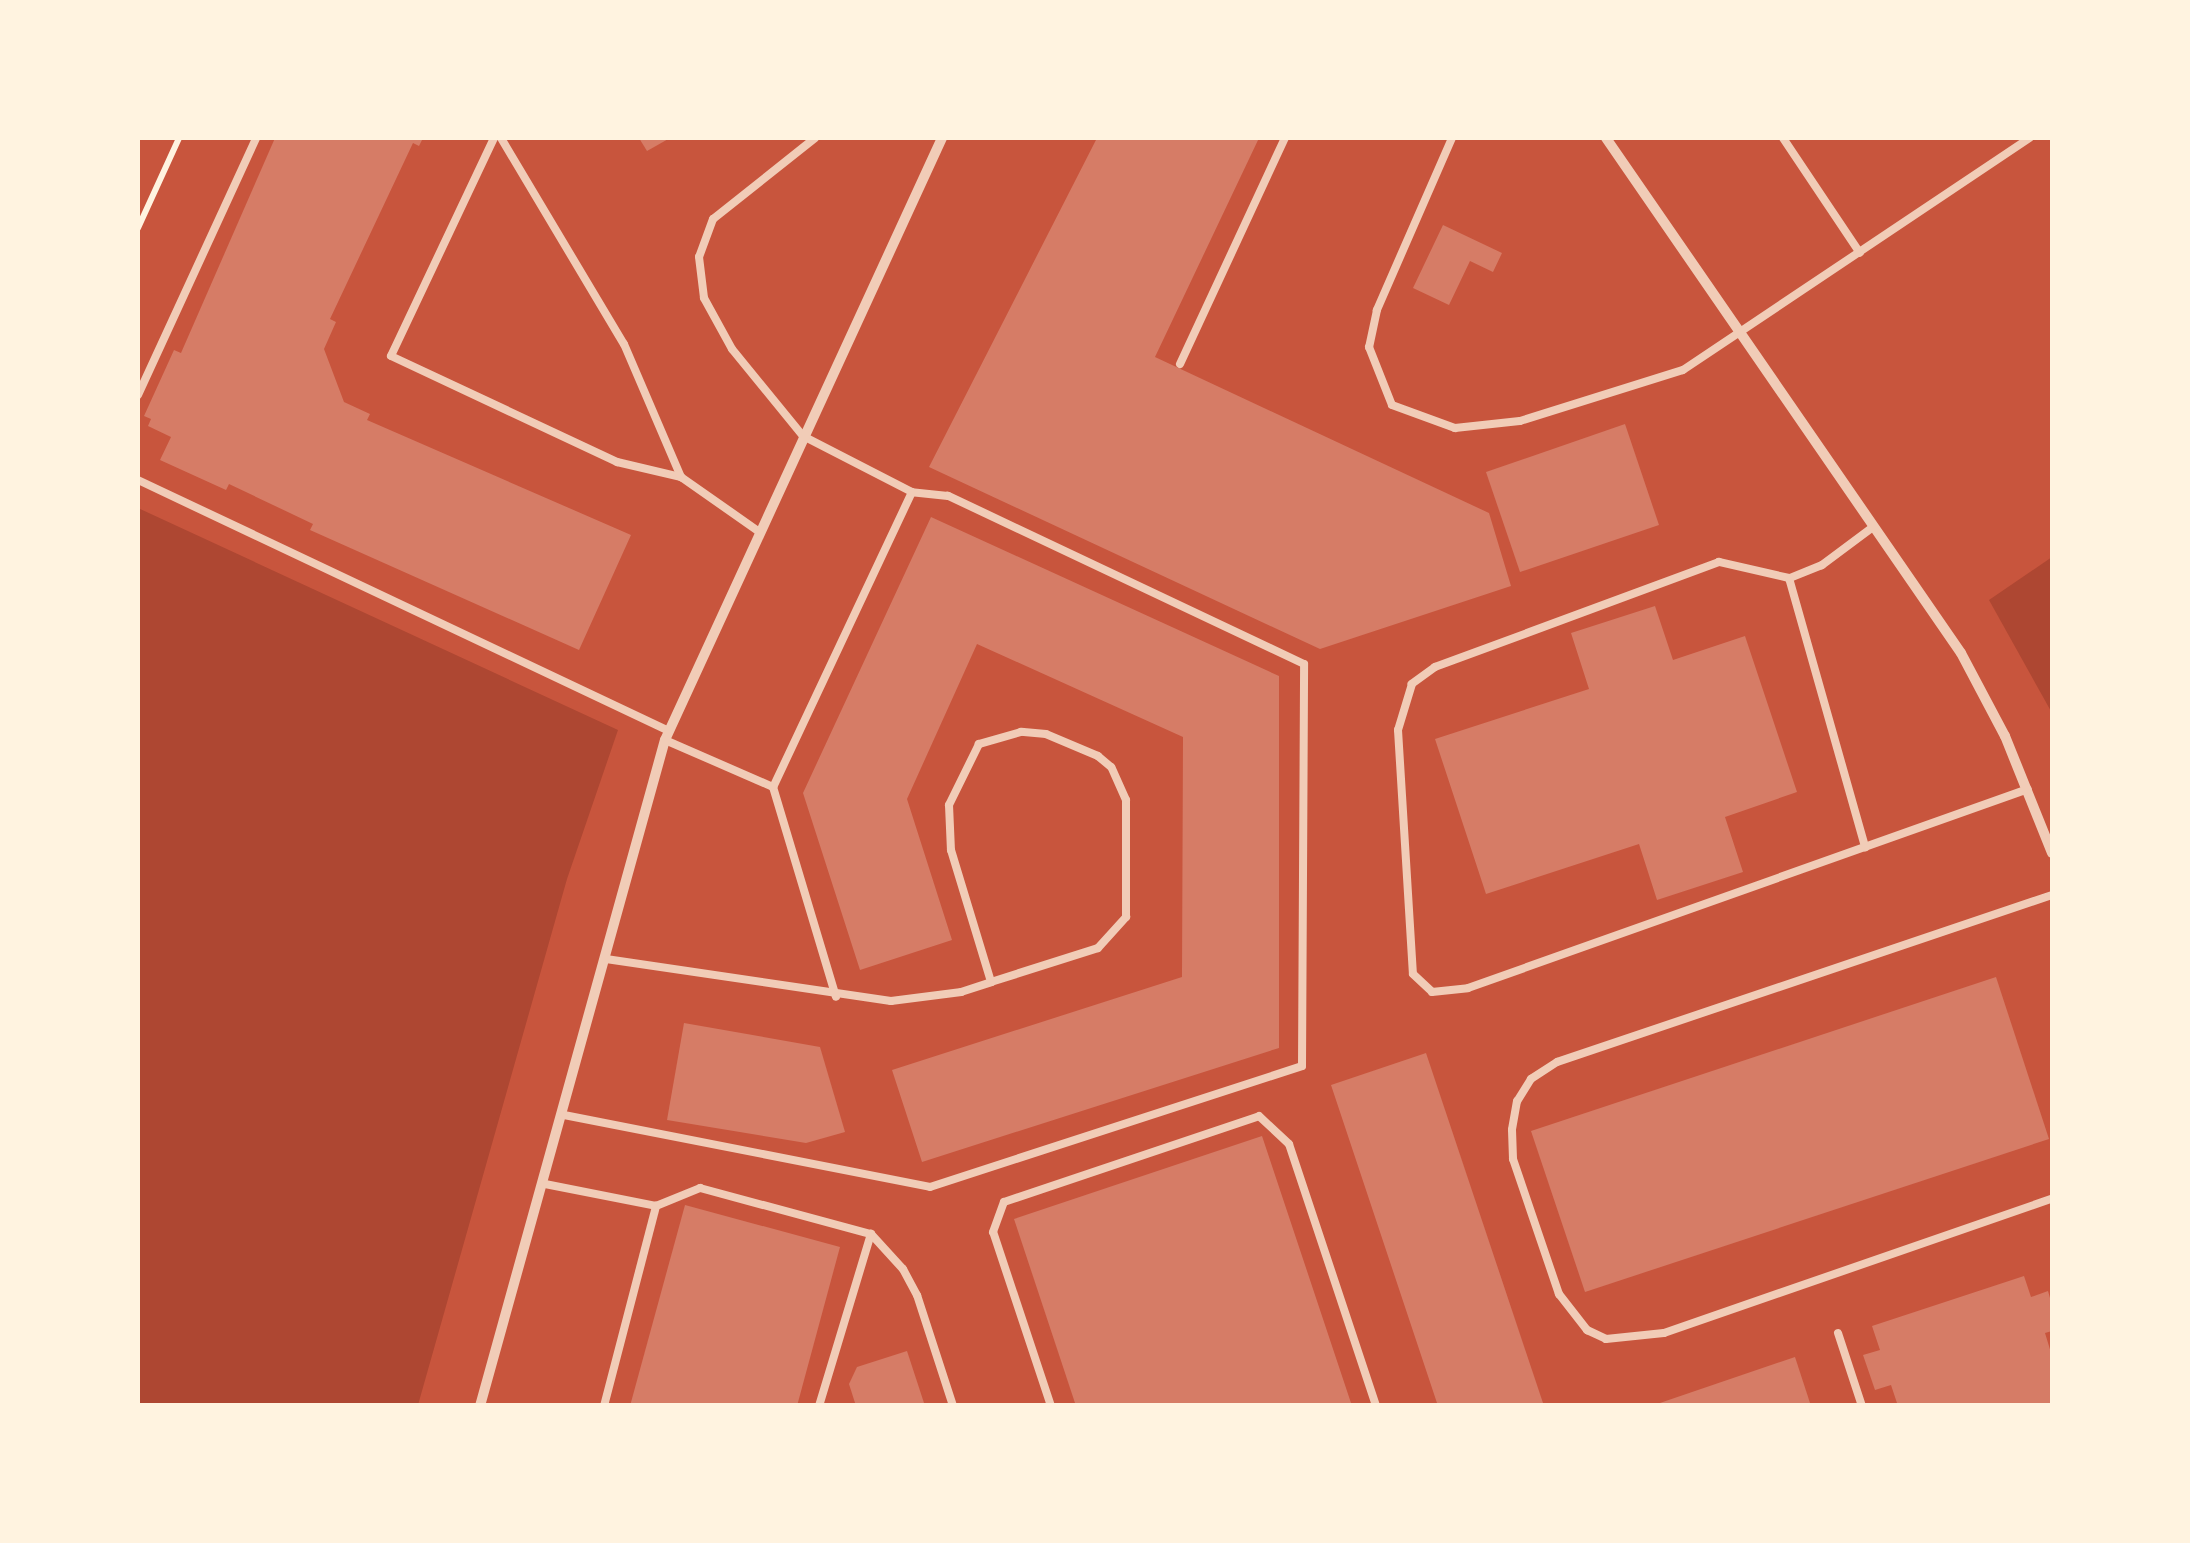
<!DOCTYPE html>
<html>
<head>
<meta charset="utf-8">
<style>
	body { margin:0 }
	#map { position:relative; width:2190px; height:1543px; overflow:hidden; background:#c8553d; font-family:Cabin,sans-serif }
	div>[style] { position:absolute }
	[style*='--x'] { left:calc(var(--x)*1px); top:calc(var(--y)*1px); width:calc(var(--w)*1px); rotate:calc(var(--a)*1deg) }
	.green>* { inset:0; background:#ae4732 }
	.building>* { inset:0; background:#d67c66 }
	.path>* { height:6px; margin:-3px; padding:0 3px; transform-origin:3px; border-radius:3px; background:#fff3e0 }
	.service>* { height:8px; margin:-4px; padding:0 4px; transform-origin:4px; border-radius:4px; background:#f1ccb7 }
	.minor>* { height:10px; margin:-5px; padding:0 5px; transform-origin:5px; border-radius:5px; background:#f1ccb7 }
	span { translate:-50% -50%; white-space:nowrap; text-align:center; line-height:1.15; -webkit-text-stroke:9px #fff3e0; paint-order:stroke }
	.frame { position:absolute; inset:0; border:140px solid #fff3e0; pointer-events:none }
</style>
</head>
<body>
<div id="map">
	<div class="green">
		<div style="clip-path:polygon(138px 508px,618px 730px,567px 879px,418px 1405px,138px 1405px)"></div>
		<div style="clip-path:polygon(2052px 557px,2052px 713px,1989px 600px)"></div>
	</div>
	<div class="building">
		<div style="clip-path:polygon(275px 138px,423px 138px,419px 146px,413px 143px,330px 319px,336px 322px,324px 349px,344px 402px,370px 414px,367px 420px,631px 535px,579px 650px,310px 530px,313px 524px,229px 484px,226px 490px,160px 460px,171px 437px,148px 426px,151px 419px,144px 416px,174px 350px,181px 353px)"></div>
		<div style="clip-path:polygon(639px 138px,670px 138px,647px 151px)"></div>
		<div style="clip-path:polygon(1097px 138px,1259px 138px,1155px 357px,1489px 513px,1511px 586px,1320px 649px,929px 467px)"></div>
		<div style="clip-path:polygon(1443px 225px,1502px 253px,1493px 272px,1470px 261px,1449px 305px,1413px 288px)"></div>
		<div style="clip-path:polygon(1625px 424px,1659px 525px,1520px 572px,1486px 472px)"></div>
		<div style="clip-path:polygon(931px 517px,1279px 676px,1279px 1048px,922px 1162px,892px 1070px,1182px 977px,1183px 737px,977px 644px,907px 799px,952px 940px,860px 970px,803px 793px)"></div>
		<div style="clip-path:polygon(1655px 606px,1673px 660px,1745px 636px,1797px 792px,1725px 817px,1743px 872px,1657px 900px,1639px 844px,1486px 894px,1435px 739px,1589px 689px,1571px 633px)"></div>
		<div style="clip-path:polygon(1996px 977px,2049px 1139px,1585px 1292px,1531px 1131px)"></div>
		<div style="clip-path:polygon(684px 1023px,820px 1047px,845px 1132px,806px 1143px,667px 1120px)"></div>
		<div style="clip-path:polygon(1426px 1053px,1544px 1406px,1438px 1406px,1331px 1085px)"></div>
		<div style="clip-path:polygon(1262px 1136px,1352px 1406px,1076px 1406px,1014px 1219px)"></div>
		<div style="clip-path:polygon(685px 1205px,840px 1247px,797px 1406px,630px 1406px)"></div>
		<div style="clip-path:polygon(2024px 1276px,2031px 1297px,2048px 1291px,2052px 1305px,2052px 1331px,2045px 1333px,2052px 1356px,2052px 1406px,1898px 1406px,1891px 1385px,1875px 1390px,1863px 1355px,1880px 1350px,1872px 1326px)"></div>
		<div style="clip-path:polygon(907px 1351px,925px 1406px,856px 1406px,849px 1384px,857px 1367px)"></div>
		<div style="clip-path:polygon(1795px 1357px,1811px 1406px,1654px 1406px,1654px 1405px)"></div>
	</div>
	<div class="path">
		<div style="--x:138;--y:228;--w:99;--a:-65.5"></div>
	</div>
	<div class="service">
		<div style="--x:494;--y:138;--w:241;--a:115.3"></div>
		<div style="--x:391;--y:356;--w:250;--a:25.1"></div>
		<div style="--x:617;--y:462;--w:66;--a:13.2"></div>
		<div style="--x:681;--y:477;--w:94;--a:35"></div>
		<div style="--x:501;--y:138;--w:240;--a:59.2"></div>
		<div style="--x:624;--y:344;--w:145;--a:66.8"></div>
		<div style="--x:815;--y:138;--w:130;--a:141.5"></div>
		<div style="--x:713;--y:219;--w:40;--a:110.2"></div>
		<div style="--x:699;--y:257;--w:41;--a:83"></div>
		<div style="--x:704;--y:298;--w:58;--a:61.2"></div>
		<div style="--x:732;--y:349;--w:112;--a:50.8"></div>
		<div style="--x:803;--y:436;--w:123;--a:27.2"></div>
		<div style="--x:1452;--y:138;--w:188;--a:113.6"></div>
		<div style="--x:1377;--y:310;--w:38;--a:102"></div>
		<div style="--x:1369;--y:347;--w:62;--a:68.4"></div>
		<div style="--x:1392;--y:405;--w:67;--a:20.1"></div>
		<div style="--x:1455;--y:428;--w:65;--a:-6.1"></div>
		<div style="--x:1520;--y:421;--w:171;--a:-17.4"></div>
		<div style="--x:1683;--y:370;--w:417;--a:-33.8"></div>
		<div style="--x:1783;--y:138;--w:138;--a:56.2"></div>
		<div style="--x:1180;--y:364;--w:249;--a:-65.1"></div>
		<div style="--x:138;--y:395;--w:283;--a:-65.3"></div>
		<div style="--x:138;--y:480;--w:587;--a:25.3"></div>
		<div style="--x:1873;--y:527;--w:64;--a:143.3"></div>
		<div style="--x:1822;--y:565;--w:35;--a:158"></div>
		<div style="--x:1789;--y:578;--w:72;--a:-167.1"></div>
		<div style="--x:1719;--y:562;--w:303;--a:159.7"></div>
		<div style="--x:1435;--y:667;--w:29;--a:144"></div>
		<div style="--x:1412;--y:684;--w:48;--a:106.9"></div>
		<div style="--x:1398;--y:730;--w:244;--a:86.5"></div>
		<div style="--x:1413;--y:974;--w:26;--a:43"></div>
		<div style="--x:1432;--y:992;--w:36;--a:-6"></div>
		<div style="--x:1468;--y:988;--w:594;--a:-19.56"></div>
		<div style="--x:1789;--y:578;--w:280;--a:74.2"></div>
		<div style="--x:665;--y:740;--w:118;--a:23.5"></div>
		<div style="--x:2052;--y:895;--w:522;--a:161.36"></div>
		<div style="--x:1557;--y:1062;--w:31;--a:147"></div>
		<div style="--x:1531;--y:1079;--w:26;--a:122"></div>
		<div style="--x:1517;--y:1101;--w:29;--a:100"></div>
		<div style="--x:1512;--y:1130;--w:29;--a:88"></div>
		<div style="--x:1513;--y:1159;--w:143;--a:71.2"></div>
		<div style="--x:1559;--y:1294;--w:46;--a:52.1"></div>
		<div style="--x:1587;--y:1330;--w:21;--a:25"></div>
		<div style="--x:1606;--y:1339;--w:58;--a:-5.9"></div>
		<div style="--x:1664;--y:1333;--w:410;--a:-19.1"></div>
		<div style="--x:606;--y:959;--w:288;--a:8.4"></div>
		<div style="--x:891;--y:1001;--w:71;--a:-7.3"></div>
		<div style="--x:961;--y:992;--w:32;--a:-18"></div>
		<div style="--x:991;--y:982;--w:112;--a:-17.6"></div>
		<div style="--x:1098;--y:948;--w:42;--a:-47.9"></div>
		<div style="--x:1126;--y:917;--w:117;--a:-90"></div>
		<div style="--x:1126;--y:800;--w:36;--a:-114"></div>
		<div style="--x:1111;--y:767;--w:17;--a:-140"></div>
		<div style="--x:1098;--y:756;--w:56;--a:-157.1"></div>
		<div style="--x:1046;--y:734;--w:25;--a:-175"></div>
		<div style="--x:1021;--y:732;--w:44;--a:164.1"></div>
		<div style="--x:979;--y:744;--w:68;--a:116.2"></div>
		<div style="--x:949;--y:805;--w:45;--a:87.5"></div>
		<div style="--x:951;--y:850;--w:138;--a:73.1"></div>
		<div style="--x:564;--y:1115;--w:373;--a:11.1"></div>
		<div style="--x:930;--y:1187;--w:391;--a:-18"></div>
		<div style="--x:1302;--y:1066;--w:402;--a:-89.7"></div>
		<div style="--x:1304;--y:664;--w:394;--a:-154.7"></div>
		<div style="--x:948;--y:496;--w:36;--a:-174"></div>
		<div style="--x:912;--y:492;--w:326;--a:115.2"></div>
		<div style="--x:773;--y:787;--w:219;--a:73.3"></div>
		<div style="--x:545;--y:1184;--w:113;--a:11.2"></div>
		<div style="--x:656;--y:1206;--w:48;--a:-22.2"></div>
		<div style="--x:700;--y:1188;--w:177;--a:15.1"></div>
		<div style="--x:871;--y:1234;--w:47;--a:47.6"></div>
		<div style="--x:903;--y:1269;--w:30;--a:62"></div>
		<div style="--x:917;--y:1295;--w:117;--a:72"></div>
		<div style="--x:1838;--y:1333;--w:77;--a:71.8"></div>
		<div style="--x:604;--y:1406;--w:207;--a:-75.4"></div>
		<div style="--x:819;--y:1406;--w:180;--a:-73.2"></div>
		<div style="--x:1051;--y:1406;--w:183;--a:-108.4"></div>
		<div style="--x:993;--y:1232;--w:32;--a:-70"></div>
		<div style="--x:1004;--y:1202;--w:269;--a:-18.6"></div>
		<div style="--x:1259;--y:1116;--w:41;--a:43"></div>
		<div style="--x:1289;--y:1144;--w:276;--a:71.6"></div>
	</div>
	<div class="minor">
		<div style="--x:1606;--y:138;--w:625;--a:55.42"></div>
		<div style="--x:1961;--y:653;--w:94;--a:62.1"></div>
		<div style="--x:2005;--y:736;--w:126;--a:68.1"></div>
		<div style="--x:480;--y:1406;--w:691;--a:-74.48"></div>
		<div style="--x:665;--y:740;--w:663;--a:-65.29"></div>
	</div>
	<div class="frame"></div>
</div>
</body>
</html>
